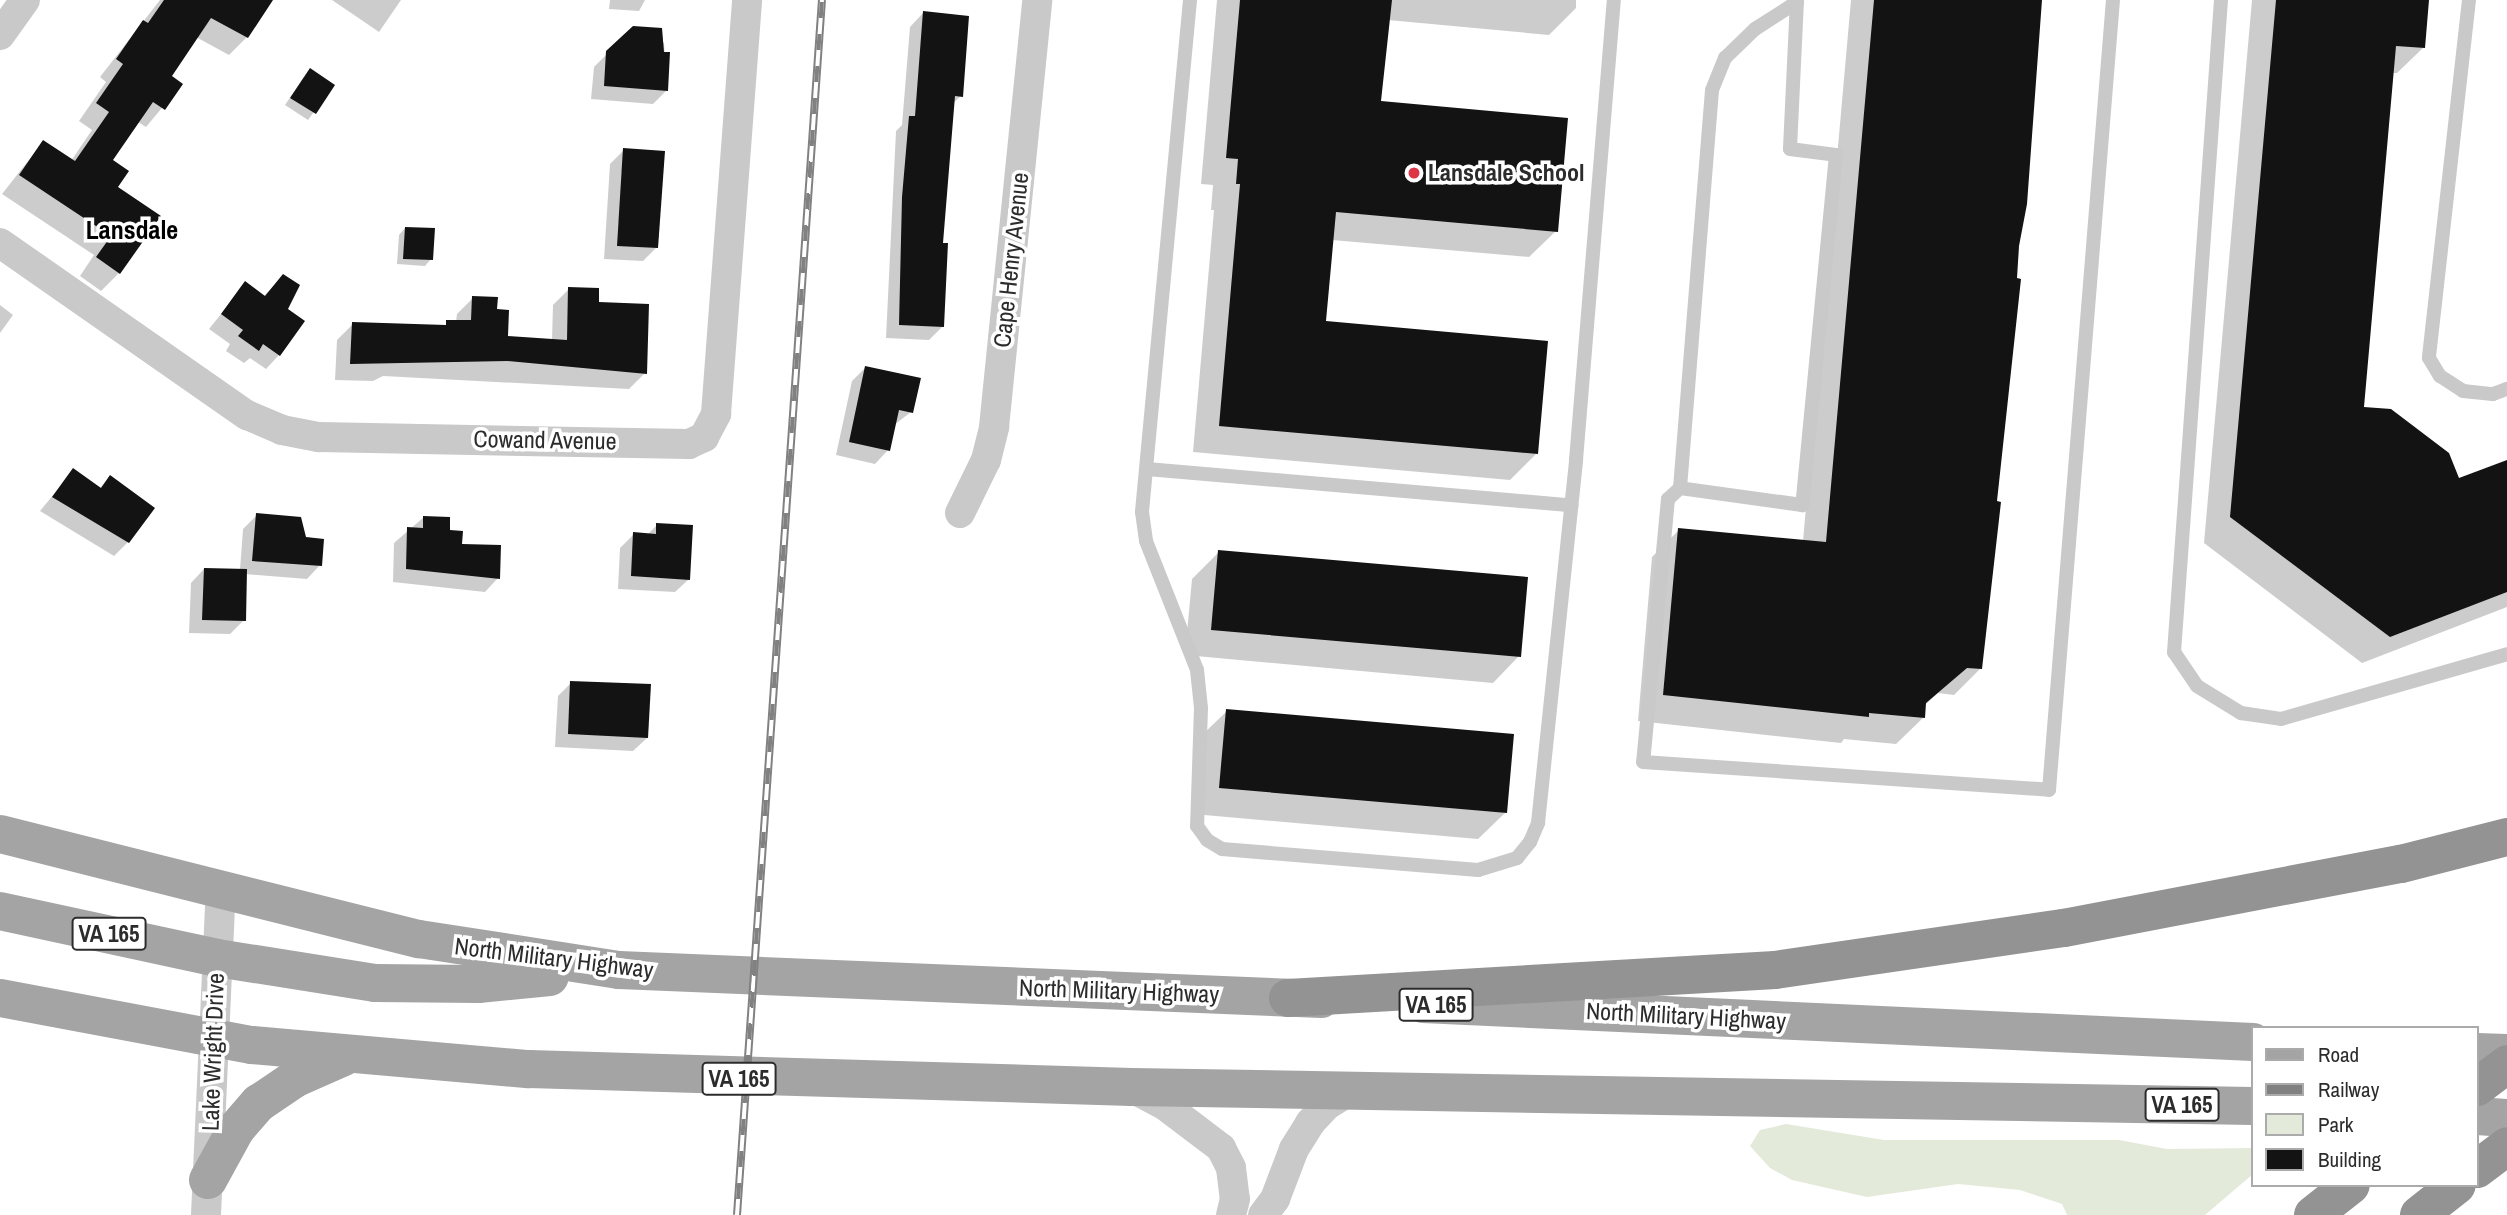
<!DOCTYPE html>
<html>
<head>
<meta charset="utf-8">
<style>
	body { margin:0 }
	#map { position:relative; width:2507px; height:1215px; overflow:hidden; background:#fff; font-family:"Archivo Narrow",sans-serif }
	div>[style] { position:absolute }
	[style*='--x'] { left:calc(var(--x)*1px); top:calc(var(--y)*1px); width:calc(var(--w)*1px); rotate:calc(var(--a)*1deg) }
	.green>* { inset:0; background:#e3eada }
	.shadow>* { inset:0; background:#0003 }
	.building>* { inset:0; background:#131313 }
	.lane>* { height:14px; margin:-7px; padding:0 7px; transform-origin:7px; border-radius:7px; background:#c9c9c9 }
	.street>* { height:30px; margin:-15px; padding:0 15px; transform-origin:15px; border-radius:15px; background:#c9c9c9 }
	.primary>* { height:38px; margin:-19px; padding:0 19px; transform-origin:19px; border-radius:19px; background:#a4a4a4 }
	.highway>* { height:38px; margin:-19px; padding:0 19px; transform-origin:19px; border-radius:19px; background:#939393 }
	.rail>* { height:8px; margin-top:-4px; transform-origin:0; background:repeating-linear-gradient(90deg,#fff 0 16px,#818181 0 32px); box-sizing:border-box; border-block:2px solid #818181 }
	.dots>* { width:19px; height:19px; translate:-50% -50%; box-sizing:border-box; border:4px solid #fff; border-radius:50% }
	span { translate:-50% -50%; white-space:nowrap; text-align:center; line-height:1.15; -webkit-text-stroke:7px #fff; paint-order:stroke }
	.shield-label span { padding:2px 5px; background:#fff; border:2px solid; border-radius:5px; -webkit-text-stroke-width:0 }
	.shield-label { font-size:23px; color:#2c2c2c; font-weight:700 }
	.poi-label { font-size:24px; color:#2c2c2c; font-weight:700 }
	.left { translate:0 -50%; text-align:left }
	.street-label { font-size:24px; color:#2c2c2c }
	.neighbourhood-label { font-size:26px; color:#000; font-weight:700 }
	.legend { position:absolute; left:2251px; top:1026px; width:228px; height:161px; box-sizing:border-box; background:#fff; border:2px solid #ababab; margin:0; padding:9px 12px; list-style:none; font-size:21px; color:#2c2c2c }
	.legend li { display:flex; align-items:center; gap:14px; height:35px }
	.legend b { width:35px; border:2px solid #ababab }
</style>
</head>
<body>
<div id="map">
	<div class="green">
		<div style="clip-path:polygon(1786px 1124px,1884px 1140px,2119px 1140px,2167px 1149px,2253px 1148px,2253px 1174px,2205px 1215px,2067px 1215px,2062px 1204px,2020px 1190px,1958px 1184px,1867px 1197px,1792px 1180px,1770px 1168px,1750px 1146px,1760px 1130px)"></div>
	</div>
	<div class="shadow">
		<div style="clip-path:polygon(160px 0,256px 0,247px 37px,229px 55px,196px 37px,170px 77px,181px 85px,146px 127px,138px 122px,110px 161px,119px 273px,101px 291px,80px 276px,94px 255px,2px 194px,43px 142px,71px 161px,92px 130px,79px 121px,106px 82px,100px 77px)"></div>
		<div style="clip-path:polygon(332px 0,401px 0,379px 32px)"></div>
		<div style="clip-path:polygon(610px 0,645px 0,639px 11px,609px 9px)"></div>
		<div style="clip-path:polygon(1217px 0,1576px 0,1576px 8px,1549px 35px,1388px 20px,1379px 103px,1556px 231px,1529px 257px,1332px 240px,1324px 323px,1536px 454px,1510px 480px,1193px 452px,1214px 210px,1211px 210px,1213px 185px,1201px 184px)"></div>
		<div style="clip-path:polygon(1851px 0,2041px 0,1981px 668px,1954px 695px,1938px 693px,1924px 706px,1923px 718px,1896px 744px,1844px 739px,1841px 743px,1638px 721px,1652px 557px,1679px 530px,1803px 541px)"></div>
		<div style="clip-path:polygon(2252px 0,2428px 0,2424px 47px,2397px 73px,2391px 73px,2362px 408px,2458px 481px,2507px 462px,2507px 607px,2362px 663px,2204px 543px)"></div>
		<div style="clip-path:polygon(923px 13px,961px 96px,952px 104px,941px 245px,943px 326px,929px 340px,886px 338px,896px 131px,902px 125px,910px 27px)"></div>
		<div style="clip-path:polygon(659px 42px,664px 43px,667px 90px,653px 104px,591px 99px,594px 67px,608px 53px)"></div>
		<div style="clip-path:polygon(304px 77px,333px 86px,308px 120px,285px 105px)"></div>
		<div style="clip-path:polygon(624px 150px,656px 248px,643px 261px,604px 259px,610px 164px)"></div>
		<div style="clip-path:polygon(405px 228px,431px 259px,425px 266px,397px 264px,399px 235px)"></div>
		<div style="clip-path:polygon(283px 276px,286px 310px,279px 355px,266px 369px,250px 358px,244px 363px,226px 351px,230px 344px,209px 329px,245px 284px,263px 297px)"></div>
		<div style="clip-path:polygon(569px 289px,598px 304px,645px 373px,629px 389px,383px 376px,373px 381px,335px 380px,337px 340px,353px 324px,441px 327px,456px 322px,457px 314px,473px 298px,496px 311px,507px 338px,552px 340px,553px 305px)"></div>
		<div style="clip-path:polygon(0 305px,13px 315px,0 333px)"></div>
		<div style="clip-path:polygon(865px 368px,911px 412px,894px 425px,888px 450px,875px 464px,836px 455px,852px 381px)"></div>
		<div style="clip-path:polygon(73px 471px,99px 489px,110px 477px,128px 542px,114px 556px,40px 511px)"></div>
		<div style="clip-path:polygon(257px 515px,304px 539px,320px 565px,307px 579px,245px 574px,244px 620px,230px 634px,189px 633px,191px 583px,204px 569px,240px 570px,243px 529px)"></div>
		<div style="clip-path:polygon(424px 517px,448px 532px,498px 578px,485px 592px,393px 582px,394px 543px)"></div>
		<div style="clip-path:polygon(657px 525px,689px 579px,675px 592px,618px 589px,620px 548px,634px 534px,647px 535px)"></div>
		<div style="clip-path:polygon(1219px 552px,1519px 656px,1493px 683px,1185px 655px,1192px 579px)"></div>
		<div style="clip-path:polygon(571px 683px,647px 738px,633px 751px,555px 747px,558px 696px)"></div>
		<div style="clip-path:polygon(1227px 711px,1505px 813px,1478px 839px,1193px 814px,1200px 737px)"></div>
	</div>
	<div class="building">
		<div style="clip-path:polygon(164px 0,273px 0,248px 38px,211px 18px,172px 76px,183px 84px,165px 110px,153px 102px,113px 160px,129px 171px,118px 187px,161px 216px,120px 274px,96px 257px,111px 236px,19px 175px,43px 140px,75px 161px,109px 112px,96px 103px,123px 64px,116px 59px,143px 20px,148px 23px)"></div>
		<div style="clip-path:polygon(1240px 0,1392px 0,1381px 101px,1568px 118px,1558px 232px,1336px 212px,1326px 321px,1548px 341px,1538px 454px,1219px 426px,1240px 184px,1236px 184px,1238px 159px,1226px 158px)"></div>
		<div style="clip-path:polygon(1874px 0,2042px 0,2027px 204px,2019px 246px,2017px 278px,2021px 279px,1997px 501px,2001px 502px,1982px 669px,1967px 668px,1926px 703px,1925px 718px,1869px 713px,1869px 717px,1663px 695px,1678px 528px,1826px 542px)"></div>
		<div style="clip-path:polygon(2276px 0,2429px 0,2425px 48px,2396px 46px,2364px 407px,2391px 409px,2449px 453px,2459px 478px,2507px 460px,2507px 592px,2390px 637px,2230px 517px)"></div>
		<div style="clip-path:polygon(923px 11px,969px 16px,963px 97px,955px 96px,943px 243px,948px 243px,944px 327px,899px 325px,902px 197px,909px 116px,915px 116px)"></div>
		<div style="clip-path:polygon(633px 26px,662px 28px,664px 52px,670px 52px,668px 91px,604px 86px,606px 51px)"></div>
		<div style="clip-path:polygon(310px 68px,335px 85px,316px 114px,290px 98px)"></div>
		<div style="clip-path:polygon(623px 148px,665px 151px,658px 248px,617px 246px)"></div>
		<div style="clip-path:polygon(405px 227px,435px 228px,433px 260px,403px 259px)"></div>
		<div style="clip-path:polygon(283px 274px,300px 285px,288px 309px,305px 321px,280px 356px,263px 344px,259px 351px,238px 336px,243px 330px,221px 314px,245px 281px,265px 296px)"></div>
		<div style="clip-path:polygon(568px 287px,599px 288px,599px 302px,649px 304px,647px 374px,507px 361px,350px 364px,352px 322px,446px 325px,446px 320px,471px 320px,472px 296px,498px 297px,497px 309px,509px 310px,508px 336px,567px 340px)"></div>
		<div style="clip-path:polygon(865px 366px,921px 378px,913px 413px,899px 410px,890px 451px,849px 442px)"></div>
		<div style="clip-path:polygon(73px 468px,101px 488px,110px 475px,155px 508px,129px 543px,52px 497px)"></div>
		<div style="clip-path:polygon(256px 513px,301px 517px,306px 537px,324px 539px,322px 566px,252px 561px)"></div>
		<div style="clip-path:polygon(423px 516px,450px 517px,450px 530px,463px 531px,462px 544px,501px 545px,500px 579px,406px 569px,407px 527px,423px 528px)"></div>
		<div style="clip-path:polygon(656px 523px,693px 525px,690px 580px,631px 576px,633px 532px,656px 534px)"></div>
		<div style="clip-path:polygon(1218px 550px,1528px 577px,1521px 657px,1211px 630px)"></div>
		<div style="clip-path:polygon(204px 568px,247px 569px,246px 621px,202px 620px)"></div>
		<div style="clip-path:polygon(570px 681px,651px 684px,648px 738px,568px 734px)"></div>
		<div style="clip-path:polygon(1226px 709px,1514px 734px,1507px 813px,1219px 788px)"></div>
	</div>
	<div class="lane">
		<div style="--x:1190;--y:0;--w:514;--a:95.36"></div>
		<div style="--x:1142;--y:512;--w:29;--a:82"></div>
		<div style="--x:1146;--y:541;--w:139;--a:68.4"></div>
		<div style="--x:1197;--y:670;--w:38;--a:84"></div>
		<div style="--x:1201;--y:708;--w:118;--a:91.9"></div>
		<div style="--x:1197;--y:826;--w:17;--a:54"></div>
		<div style="--x:1207;--y:840;--w:17;--a:31"></div>
		<div style="--x:1222;--y:849;--w:257;--a:4.7"></div>
		<div style="--x:1478;--y:870;--w:41;--a:-17.1"></div>
		<div style="--x:1517;--y:858;--w:21;--a:-51"></div>
		<div style="--x:1530;--y:842;--w:21;--a:-67"></div>
		<div style="--x:1538;--y:823;--w:365;--a:-84"></div>
		<div style="--x:1576;--y:460;--w:462;--a:-85.3"></div>
		<div style="--x:1797;--y:0;--w:149;--a:92.7"></div>
		<div style="--x:1790;--y:149;--w:46;--a:7.4"></div>
		<div style="--x:1836;--y:155;--w:352;--a:95.5"></div>
		<div style="--x:1802;--y:505;--w:123;--a:-172.1"></div>
		<div style="--x:1680;--y:488;--w:16;--a:137"></div>
		<div style="--x:1668;--y:499;--w:264;--a:95.4"></div>
		<div style="--x:1643;--y:762;--w:407;--a:3.9"></div>
		<div style="--x:2049;--y:790;--w:793;--a:-85.37"></div>
		<div style="--x:2221;--y:0;--w:654;--a:94.12"></div>
		<div style="--x:2174;--y:652;--w:41;--a:55.9"></div>
		<div style="--x:2197;--y:686;--w:52;--a:31.5"></div>
		<div style="--x:2241;--y:713;--w:40;--a:8.5"></div>
		<div style="--x:2281;--y:719;--w:235;--a:-16"></div>
		<div style="--x:2469;--y:0;--w:360;--a:96.4"></div>
		<div style="--x:2429;--y:358;--w:21;--a:59"></div>
		<div style="--x:2440;--y:376;--w:27;--a:33"></div>
		<div style="--x:2463;--y:391;--w:30;--a:6"></div>
		<div style="--x:2493;--y:394;--w:15;--a:-20"></div>
		<div style="--x:1147;--y:469;--w:426;--a:4.9"></div>
		<div style="--x:1680;--y:488;--w:399;--a:-85.4"></div>
		<div style="--x:1712;--y:90;--w:35;--a:-68"></div>
		<div style="--x:1725;--y:58;--w:42;--a:-44"></div>
		<div style="--x:1755;--y:29;--w:50;--a:-32.7"></div>
	</div>
	<div class="street">
		<div style="--x:0;--y:35;--w:43;--a:-54.5"></div>
		<div style="--x:0;--y:243;--w:301;--a:34.9"></div>
		<div style="--x:247;--y:415;--w:38;--a:23"></div>
		<div style="--x:282;--y:430;--w:38;--a:11"></div>
		<div style="--x:319;--y:437;--w:370;--a:1.1"></div>
		<div style="--x:689;--y:444;--w:17;--a:-25"></div>
		<div style="--x:704;--y:437;--w:26;--a:-62"></div>
		<div style="--x:716;--y:414;--w:415;--a:-85.7"></div>
		<div style="--x:960;--y:513;--w:59;--a:-63.9"></div>
		<div style="--x:986;--y:460;--w:34;--a:-76"></div>
		<div style="--x:994;--y:427;--w:429;--a:-84.2"></div>
		<div style="--x:1132;--y:1088;--w:40;--a:28"></div>
		<div style="--x:1167;--y:1107;--w:68;--a:37.2"></div>
		<div style="--x:1221;--y:1148;--w:22;--a:63"></div>
		<div style="--x:1231;--y:1168;--w:31;--a:83"></div>
		<div style="--x:1235;--y:1199;--w:16;--a:104"></div>
		<div style="--x:206;--y:1215;--w:325;--a:-87.4"></div>
		<div style="--x:1263;--y:1215;--w:20;--a:-53"></div>
		<div style="--x:1275;--y:1199;--w:53;--a:-69.2"></div>
		<div style="--x:1294;--y:1149;--w:31;--a:-58"></div>
		<div style="--x:1310;--y:1123;--w:25;--a:-47"></div>
		<div style="--x:1327;--y:1105;--w:25;--a:-32"></div>
	</div>
	<div class="primary">
		<div style="--x:0;--y:834;--w:432;--a:14.1"></div>
		<div style="--x:419;--y:939;--w:202;--a:8.8"></div>
		<div style="--x:619;--y:970;--w:703;--a:2.37"></div>
		<div style="--x:0;--y:911;--w:222;--a:12.2"></div>
		<div style="--x:217;--y:958;--w:160;--a:9"></div>
		<div style="--x:375;--y:983;--w:103;--a:0.6"></div>
		<div style="--x:478;--y:984;--w:72;--a:-5.6"></div>
		<div style="--x:0;--y:998;--w:256;--a:10.6"></div>
		<div style="--x:252;--y:1045;--w:278;--a:5"></div>
		<div style="--x:529;--y:1069;--w:603;--a:1.71"></div>
		<div style="--x:1132;--y:1087;--w:1121;--a:0.97"></div>
		<div style="--x:1423;--y:1004;--w:831;--a:2.62"></div>
		<div style="--x:2477;--y:1052;--w:30;--a:2"></div>
		<div style="--x:2477;--y:1116;--w:30;--a:4"></div>
		<div style="--x:208;--y:1180;--w:58;--a:-61.2"></div>
		<div style="--x:236;--y:1129;--w:35;--a:-49"></div>
		<div style="--x:259;--y:1103;--w:45;--a:-34"></div>
		<div style="--x:296;--y:1078;--w:52;--a:-23.6"></div>
	</div>
	<div class="highway">
		<div style="--x:1288;--y:998;--w:488;--a:-3.3"></div>
		<div style="--x:1775;--y:970;--w:292;--a:-8.3"></div>
		<div style="--x:2064;--y:928;--w:343;--a:-10.8"></div>
		<div style="--x:2401;--y:864;--w:109;--a:-14.3"></div>
		<div style="--x:2477;--y:1087;--w:38;--a:-37"></div>
		<div style="--x:2477;--y:1169;--w:38;--a:-37"></div>
		<div style="--x:2313;--y:1215;--w:48;--a:-38.3"></div>
		<div style="--x:2419;--y:1215;--w:48;--a:-38.3"></div>
	</div>
	<div class="rail">
		<div style="--x:737;--y:1215;--w:1218;--a:-86"></div>
	</div>
	<div class="dots">
		<div style="left:1414px;top:173px;background:#dd3446"></div>
	</div>
	<div class="shield-label">
		<span style="left:109px;top:934px">VA 165</span>
		<span style="left:1436px;top:1005px">VA 165</span>
		<span style="left:739px;top:1079px">VA 165</span>
		<span style="left:2182px;top:1105px">VA 165</span>
	</div>
	<div class="poi-label">
		<span class="left" style="left:1428px;top:173px">Lansdale School</span>
	</div>
	<div class="street-label">
		<span style="left:1011px;top:260px;rotate:-84deg">Cape Henry Avenue</span>
		<span style="left:545px;top:440px;rotate:1deg">Cowand Avenue</span>
		<span style="left:554px;top:958px;rotate:7deg">North Military Highway</span>
		<span style="left:1119px;top:991px;rotate:2deg">North Military Highway</span>
		<span style="left:1686px;top:1016px;rotate:3deg">North Military Highway</span>
		<span style="left:213px;top:1052px;rotate:-88deg">Lake Wright Drive</span>
	</div>
	<div class="neighbourhood-label">
		<span style="left:132px;top:230px">Lansdale</span>
	</div>
	<ul class="legend">
	<li><b style="height:9px;background:#a4a4a4"></b>Road</li>
	<li><b style="height:9px;background:#818181"></b>Railway</li>
	<li><b style="height:19px;background:#e3eada"></b>Park</li>
	<li><b style="height:19px;background:#131313"></b>Building</li>
	</ul>
</div>
</body>
</html>
